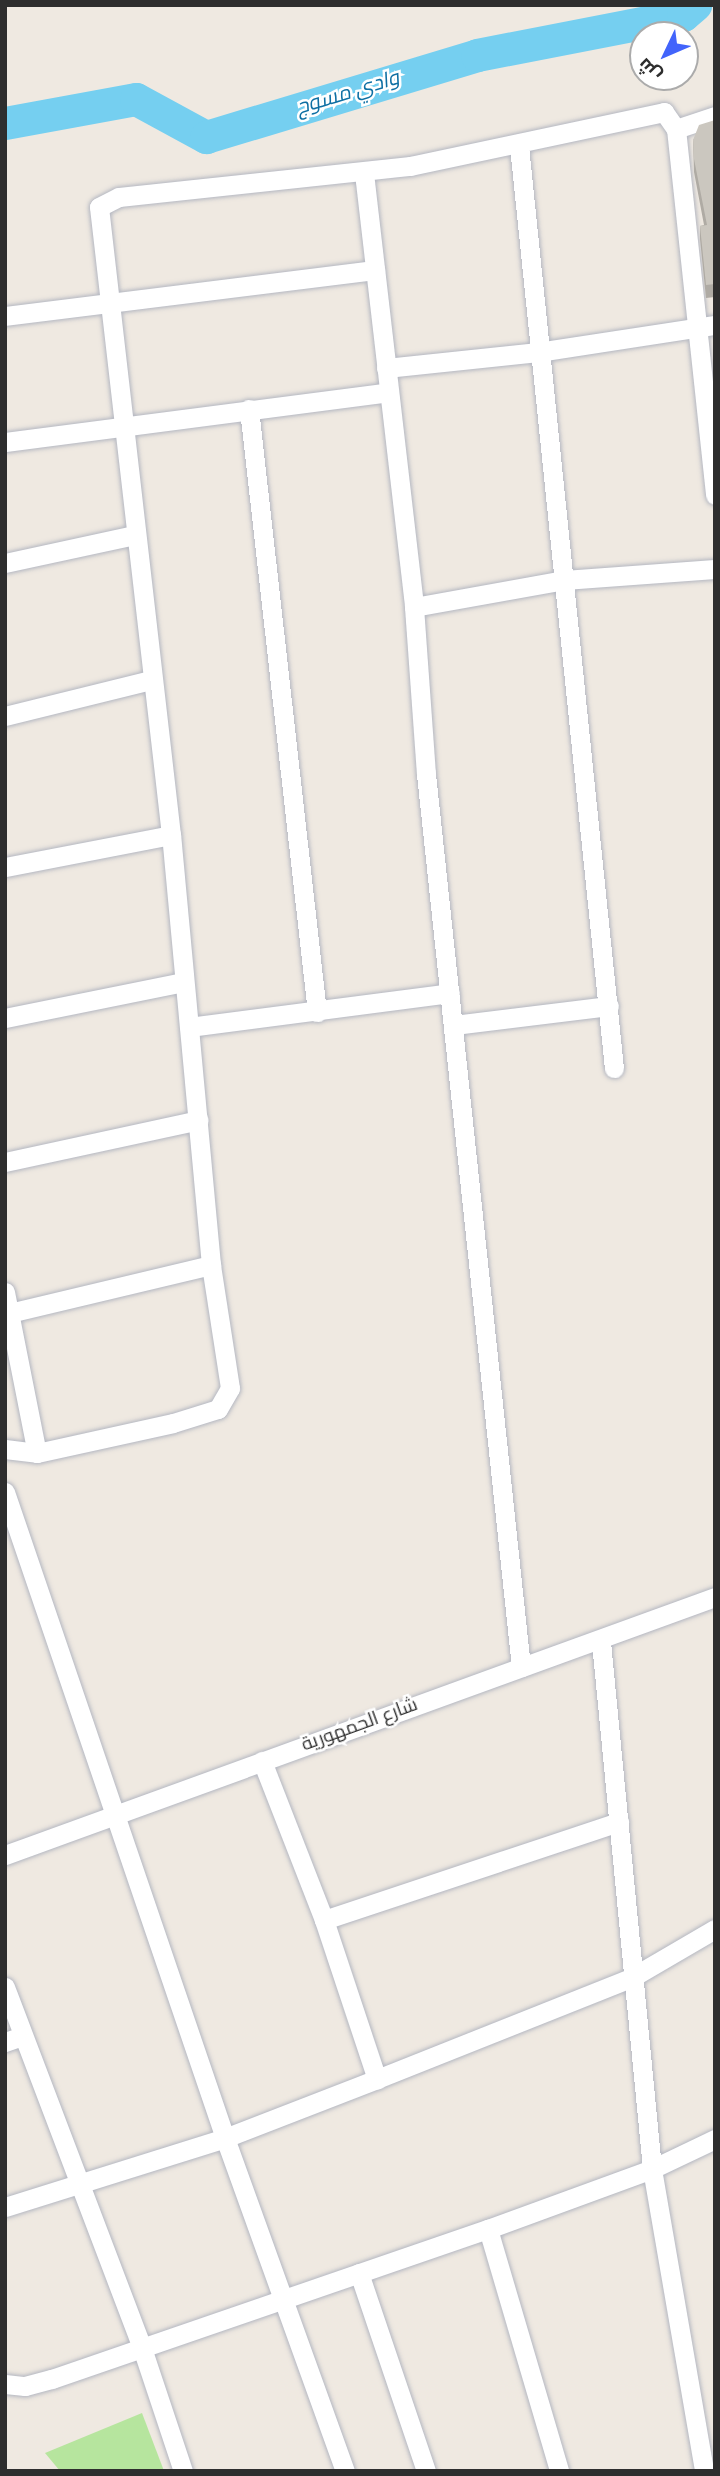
<!DOCTYPE html>
<html>
<head>
<meta charset="utf-8">
<style>
	body { margin:0 }
	#map { position:relative; width:720px; height:2476px; overflow:hidden; background:#efe9e1; font-family:Overpass,Cairo,sans-serif }
	div>[style] { position:absolute }
	[style*='--x'] { left:calc(var(--x)*1px); top:calc(var(--y)*1px); width:calc(var(--w)*1px); rotate:calc(var(--a)*1deg) }
	.green>* { inset:0; background:#b6e59e }
	.river>* { height:33px; margin:-16.5px; padding:0 16.5px; transform-origin:16.5px; border-radius:16.5px; background:#75cff0 }
	.roads { filter:drop-shadow(0 0 2px #b4b7c1) drop-shadow(0 0 2px #b4b7c1) }
	.street>* { height:19px; margin:-9.5px; padding:0 9.5px; transform-origin:9.5px; border-radius:9.5px; background:#fff }
	.wall>* { inset:0; background:#afaba4 }
	.building>* { inset:0; background:#cbc7bf }
	span { translate:-50% -50%; white-space:nowrap; text-align:center; line-height:1.15; -webkit-text-stroke:5px #fff; paint-order:stroke }
	.street-label { font-size:19px; color:#2e2e2e }
	.water-label { font-size:21px; color:#0d6fa3; font-style:italic }
	.frame { position:absolute; inset:0; border:7px solid #2e2e2e; pointer-events:none }
	.north { position:absolute; left:629px; top:21px; width:70px; height:70px; box-sizing:border-box; background:#fff; border:2px solid #ababab; border-radius:50%; rotate:226deg; font-size:19px; font-weight:700; line-height:28px; text-align:center; color:#2e2e2e }
	.north::after { content:''; display:block; margin:auto; width:24px; height:32px; background:#4264fb; clip-path:polygon(50% 0,100% 100%,50% 72%,0 100%) }
</style>
</head>
<body>
<div id="map">
	<div class="green">
		<div style="clip-path:polygon(142px 2413px,164px 2471px,60px 2471px,45px 2453px)"></div>
	</div>
	<div class="river">
		<div style="--x:5;--y:123;--w:133;--a:-10.4"></div>
		<div style="--x:136;--y:99;--w:80;--a:28.5"></div>
		<div style="--x:206;--y:137;--w:283;--a:-16.8"></div>
		<div style="--x:477;--y:55;--w:210;--a:-11"></div>
		<div style="--x:683;--y:15;--w:16;--a:-40"></div>
	</div>
	<div class="roads">
		<div class="street">
			<div style="--x:676;--y:129;--w:41;--a:-18.4"></div>
			<div style="--x:519;--y:146;--w:927;--a:84.12"></div>
			<div style="--x:364;--y:173;--w:437;--a:83.4"></div>
			<div style="--x:414;--y:607;--w:167;--a:85.9"></div>
			<div style="--x:426;--y:774;--w:898;--a:83.93"></div>
			<div style="--x:5;--y:316;--w:373;--a:-7.1"></div>
			<div style="--x:386;--y:368;--w:153;--a:-6"></div>
			<div style="--x:538;--y:352;--w:179;--a:-8.7"></div>
			<div style="--x:249;--y:409;--w:607;--a:83.57"></div>
			<div style="--x:5;--y:442;--w:386;--a:-7.4"></div>
			<div style="--x:5;--y:563;--w:133;--a:-12.2"></div>
			<div style="--x:414;--y:607;--w:152;--a:-10.2"></div>
			<div style="--x:564;--y:580;--w:151;--a:-4.2"></div>
			<div style="--x:5;--y:716;--w:149;--a:-13.9"></div>
			<div style="--x:5;--y:867;--w:169;--a:-10.9"></div>
			<div style="--x:5;--y:1018;--w:182;--a:-11.4"></div>
			<div style="--x:454;--y:1025;--w:156;--a:-7"></div>
			<div style="--x:189;--y:1027;--w:263;--a:-7.4"></div>
			<div style="--x:5;--y:1162;--w:198;--a:-12.2"></div>
			<div style="--x:5;--y:1292;--w:164;--a:78.8"></div>
			<div style="--x:5;--y:1314;--w:212;--a:-13.4"></div>
			<div style="--x:5;--y:1449;--w:32;--a:7"></div>
			<div style="--x:37;--y:1453;--w:139;--a:-12.4"></div>
			<div style="--x:173;--y:1423;--w:47;--a:-17.3"></div>
			<div style="--x:218;--y:1409;--w:24;--a:-60"></div>
			<div style="--x:230;--y:1388;--w:124;--a:-98.8"></div>
			<div style="--x:211;--y:1265;--w:432;--a:-95.3"></div>
			<div style="--x:171;--y:835;--w:632;--a:-96.54"></div>
			<div style="--x:99;--y:207;--w:22;--a:-27"></div>
			<div style="--x:119;--y:197;--w:293;--a:-6.1"></div>
			<div style="--x:410;--y:166;--w:260;--a:-12"></div>
			<div style="--x:664;--y:112;--w:21;--a:55"></div>
			<div style="--x:676;--y:129;--w:368;--a:83.9"></div>
			<div style="--x:5;--y:1492;--w:682;--a:71.19"></div>
			<div style="--x:225;--y:2138;--w:354;--a:70.2"></div>
			<div style="--x:601;--y:1642;--w:529;--a:84.47"></div>
			<div style="--x:652;--y:2169;--w:306;--a:80.2"></div>
			<div style="--x:262;--y:1761;--w:171;--a:68.7"></div>
			<div style="--x:324;--y:1920;--w:168;--a:71.6"></div>
			<div style="--x:5;--y:1855;--w:755;--a:-19.97"></div>
			<div style="--x:324;--y:1920;--w:311;--a:-18.4"></div>
			<div style="--x:5;--y:1987;--w:386;--a:69.2"></div>
			<div style="--x:142;--y:2348;--w:130;--a:71.6"></div>
			<div style="--x:5;--y:2042;--w:18;--a:-19"></div>
			<div style="--x:5;--y:2207;--w:231;--a:-17.4"></div>
			<div style="--x:225;--y:2138;--w:163;--a:-21.2"></div>
			<div style="--x:377;--y:2079;--w:273;--a:-21.7"></div>
			<div style="--x:631;--y:1978;--w:97;--a:-30.3"></div>
			<div style="--x:488;--y:2229;--w:252;--a:73.6"></div>
			<div style="--x:359;--y:2273;--w:209;--a:71.3"></div>
			<div style="--x:5;--y:2384;--w:20;--a:6"></div>
			<div style="--x:25;--y:2386;--w:28;--a:-15"></div>
			<div style="--x:52;--y:2379;--w:461;--a:-19"></div>
			<div style="--x:488;--y:2229;--w:175;--a:-20.1"></div>
			<div style="--x:652;--y:2169;--w:70;--a:-25.5"></div>
		</div>
	</div>
	<div class="wall">
		<div style="clip-path:polygon(715px 120px,715px 297px,706px 298px,700px 239px,700px 226px,704px 225px,694px 172px,693px 140px)"></div>
	</div>
	<div class="building">
		<div style="clip-path:polygon(715px 120px,715px 284px,706px 285px,700px 226px,707px 225px,694px 159px,693px 140px,699px 125px)"></div>
	</div>
	<div class="street-label">
		<span style="left:360px;top:1726px;rotate:-20deg">شارع الجمهورية</span>
	</div>
	<div class="water-label">
		<span style="left:348px;top:94px;rotate:-17deg">وادي مسوج</span>
	</div>
	<div class="frame"></div>
	<div class="north">ش</div>
</div>
</body>
</html>
